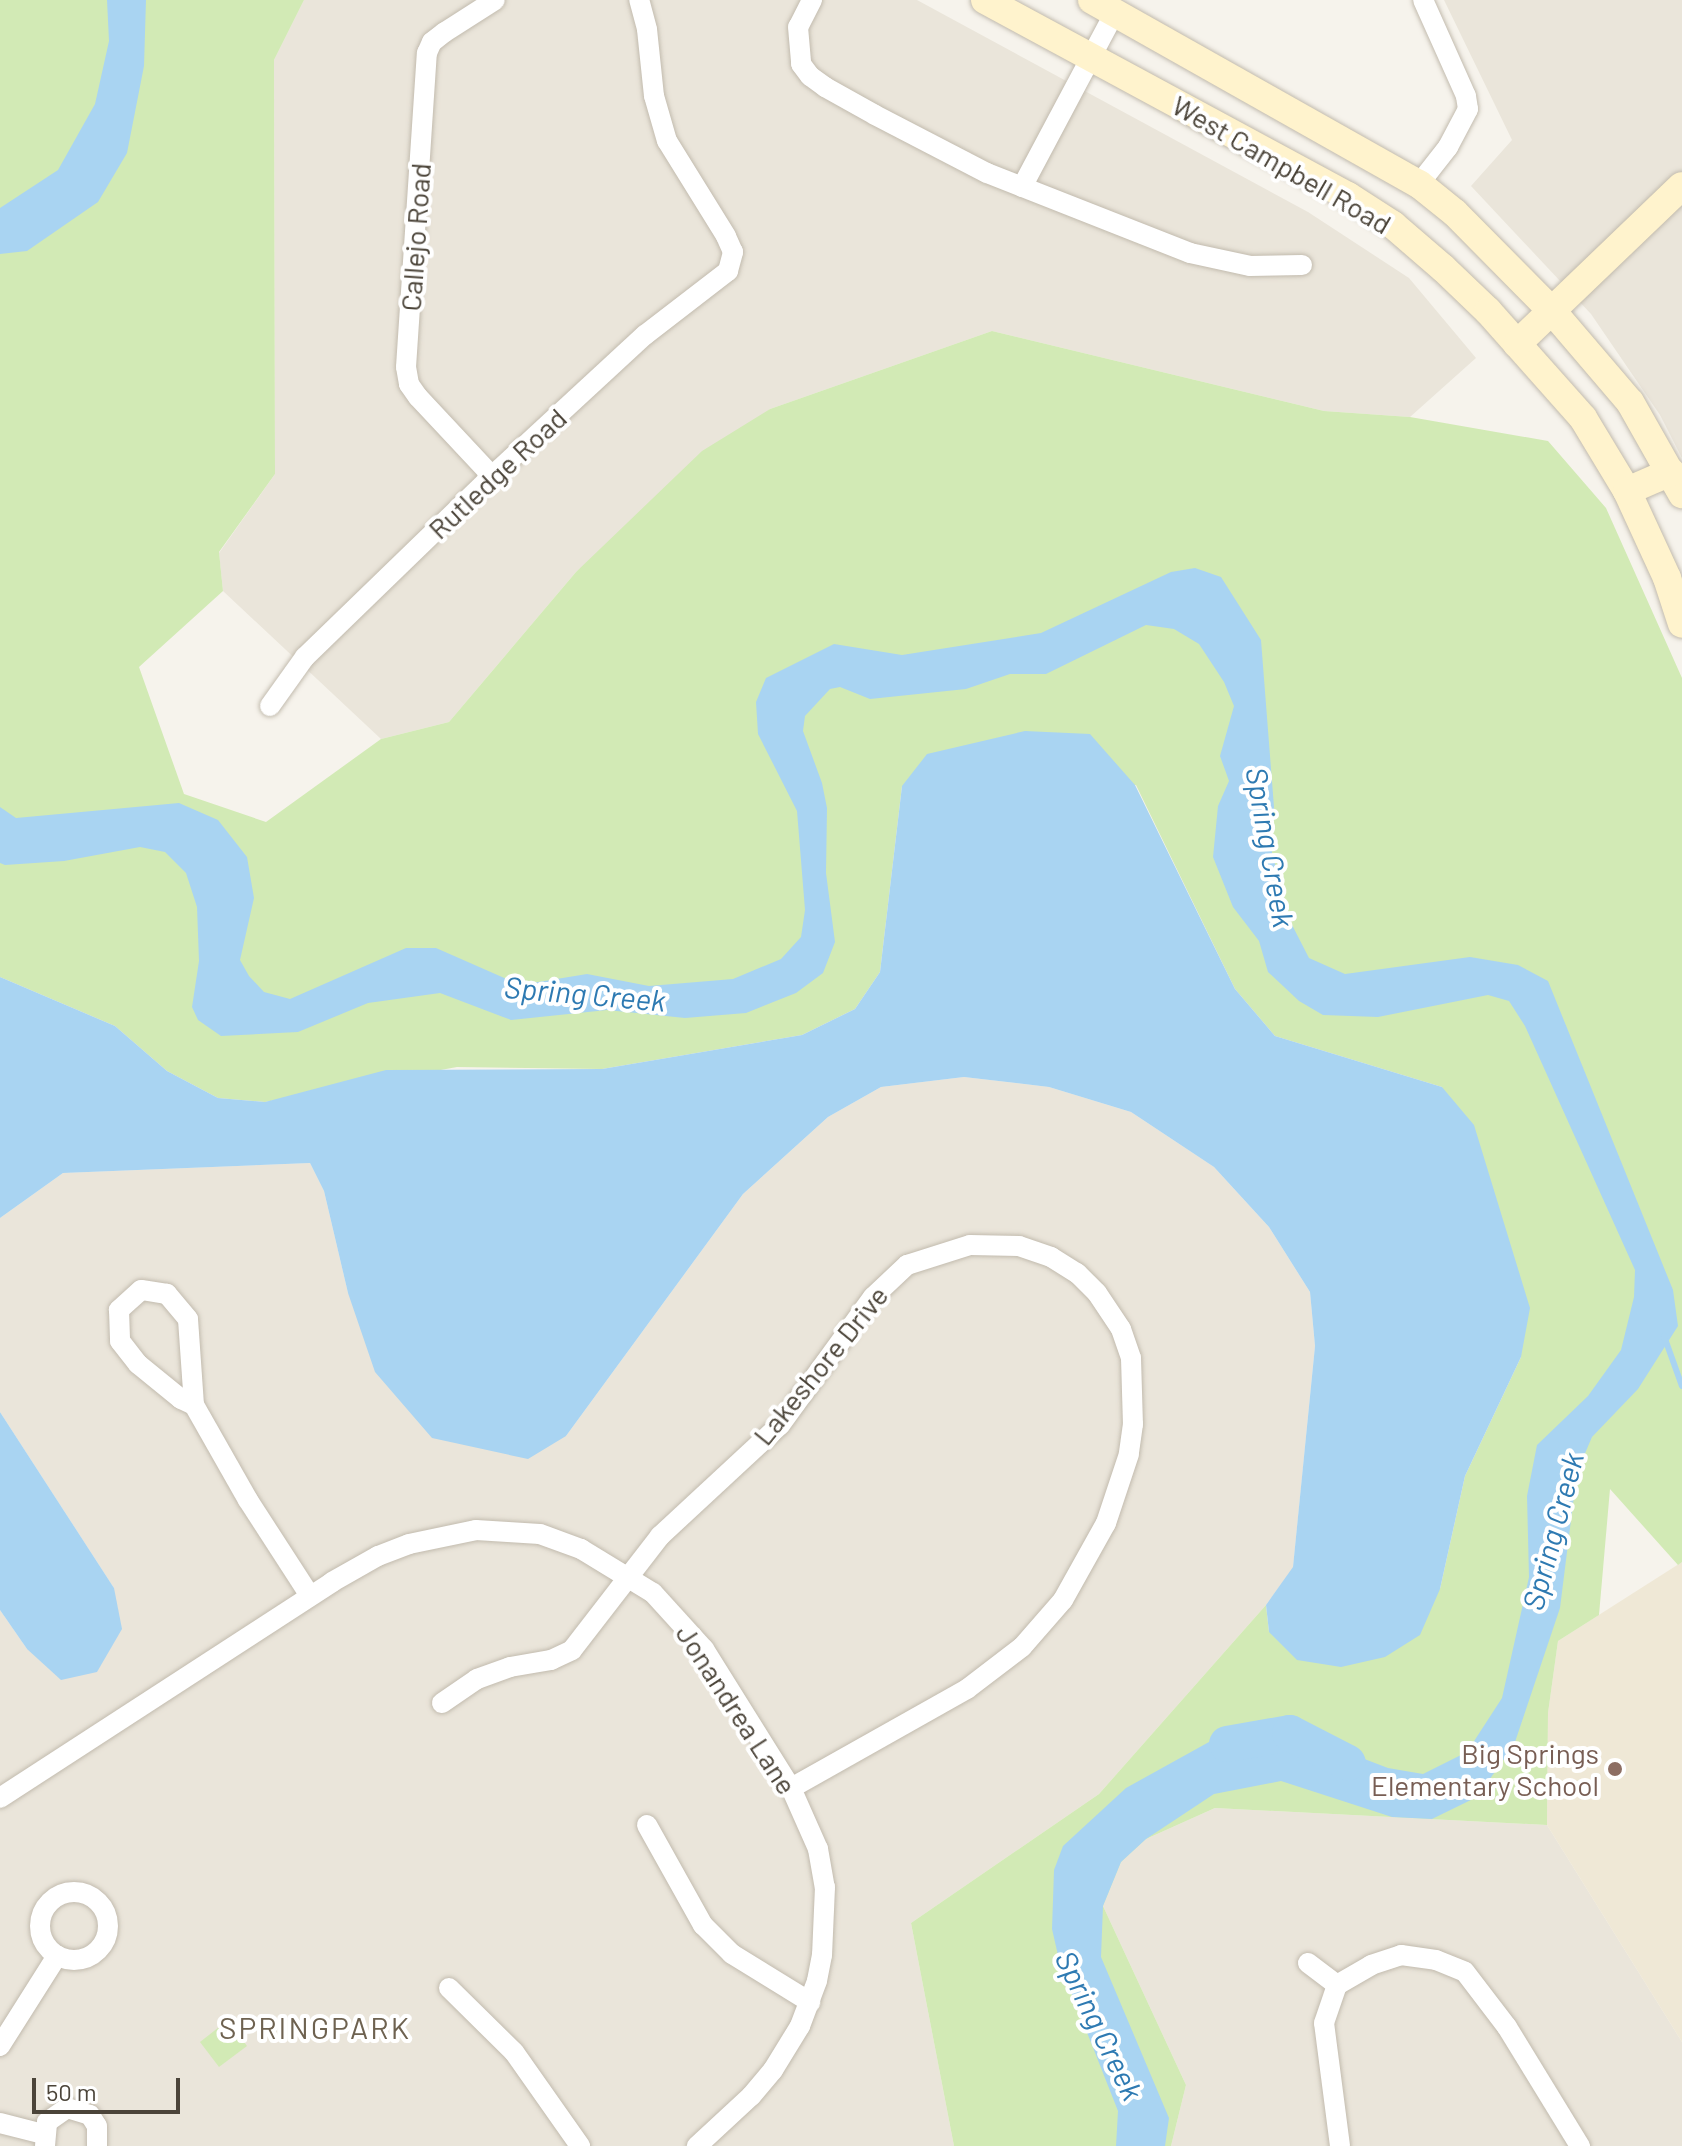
<!DOCTYPE html>
<html>
<head>
<meta charset="utf-8">
<style>
	body { margin:0 }
	#map { position:relative; width:1682px; height:2146px; overflow:hidden; background:#f6f3ec; font-family:Barlow,sans-serif }
	div>[style] { position:absolute }
	[style*='--x'] { left:calc(var(--x)*1px); top:calc(var(--y)*1px); width:calc(var(--w)*1px); rotate:calc(var(--a)*1deg) }
	.residential>* { inset:0; background:#eae5da }
	.education>* { inset:0; background:#efe8d6 }
	.green>* { inset:0; background:#d2eab5 }
	.water>* { inset:0; background:#a9d4f2 }
	.stream>* { height:6px; margin:-3px; padding:0 3px; transform-origin:3px; border-radius:3px; background:#a9d4f2 }
	.river>* { height:36px; margin:-18px; padding:0 18px; transform-origin:18px; border-radius:18px; background:#a9d4f2 }
	.roads { filter:drop-shadow(0 0 2px #c2bbae) drop-shadow(0 0 2px #c2bbae) }
	.street>* { height:20px; margin:-10px; padding:0 10px; transform-origin:10px; border-radius:10px; background:#fff }
	.street>.ring { margin:-10px; padding:0; box-sizing:content-box; background:none; border:20px solid #fff; border-radius:50% }
	.secondary>* { height:28px; margin:-14px; padding:0 14px; transform-origin:14px; border-radius:14px; background:#fff3cd }
	.dots>* { width:22px; height:22px; translate:-50% -50%; box-sizing:border-box; border:4px solid #fff; border-radius:50% }
	span { translate:-50% -50%; white-space:nowrap; text-align:center; line-height:1.15; -webkit-text-stroke:8px #fff; paint-order:stroke }
	.street-label { font-size:28px; color:#4b4439 }
	.education-label { font-size:28px; color:#785e54 }
	.right { translate:-100% -50%; text-align:right }
	.water-label { font-size:30px; color:#2e7ab2; font-style:italic }
	.neighbourhood-label { font-size:30px; color:#6e6250; letter-spacing:2px }
	.scale { position:absolute; left:32px; top:2078px; width:148px; height:36px; box-sizing:border-box; border:4px solid #4b4439; border-top:0; padding-left:10px; font-size:24px; line-height:28px; white-space:nowrap; color:#4b4439; -webkit-text-stroke:6px #fff; paint-order:stroke }
</style>
</head>
<body>
<div id="map">
	<div class="residential">
		<div style="clip-path:polygon(304px 0,917px 0,1308px 212px,1409px 278px,1476px 358px,1410px 417px,1324px 411px,992px 331px,770px 409px,576px 572px,449px 722px,381px 739px,223px 591px,219px 553px,275px 474px,274px 60px)"></div>
		<div style="clip-path:polygon(1444px 0,1682px 0,1682px 458px,1660px 415px,1591px 314px,1471px 186px,1512px 140px)"></div>
		<div style="clip-path:polygon(964px 1077px,1049px 1087px,1131px 1112px,1214px 1167px,1269px 1227px,1310px 1292px,1315px 1346px,1293px 1568px,1266px 1605px,1099px 1794px,911px 1923px,954px 2146px,0 2146px,0 1610px,27px 1649px,114px 1588px,0 1412px,0 1218px,63px 1173px,310px 1163px,324px 1191px,348px 1293px,566px 1436px,743px 1194px,828px 1117px,881px 1087px)"></div>
		<div style="clip-path:polygon(1215px 1808px,1547px 1825px,1682px 2042px,1682px 2146px,1171px 2146px,1186px 2085px,1103px 1906px,1121px 1862px,1146px 1839px)"></div>
	</div>
	<div class="education">
		<div style="clip-path:polygon(1682px 1562px,1682px 2042px,1547px 1825px,1548px 1713px,1558px 1641px)"></div>
	</div>
	<div class="green">
		<div style="clip-path:polygon(0 0,304px 0,274px 60px,275px 474px,219px 552px,223px 591px,139px 667px,184px 794px,266px 822px,381px 739px,449px 722px,576px 572px,702px 451px,770px 409px,992px 331px,1324px 411px,1410px 417px,1548px 441px,1606px 508px,1682px 678px,1682px 1562px,1678px 1565px,1610px 1489px,1599px 1615px,1558px 1641px,1548px 1713px,1547px 1825px,1215px 1808px,1146px 1839px,1121px 1862px,1103px 1906px,1186px 2085px,1171px 2146px,954px 2146px,911px 1923px,1099px 1794px,1266px 1605px,1269px 1632px,1440px 1589px,1465px 1476px,1521px 1357px,1442px 1087px,1275px 1036px,1235px 989px,1136px 785px,902px 786px,880px 972px,855px 1009px,802px 1035px,602px 1069px,457px 1067px,265px 1102px,218px 1098px,167px 1071px,115px 1026px,0 977px)"></div>
		<div style="clip-path:polygon(228px 2020px,247px 2046px,219px 2067px,200px 2042px)"></div>
	</div>
	<div class="water">
		<div style="clip-path:polygon(107px 0,146px 0,144px 66px,127px 153px,98px 202px,27px 251px,0 254px,0 208px,58px 170px,95px 104px,109px 41px)"></div>
		<div style="clip-path:polygon(1195px 568px,1221px 577px,1261px 640px,1274px 807px,1272px 853px,1291px 923px,1309px 958px,1345px 974px,1470px 957px,1518px 965px,1548px 981px,1673px 1290px,1678px 1326px,1638px 1389px,1592px 1437px,1577px 1472px,1560px 1608px,1514px 1745px,1477px 1797px,1432px 1819px,1392px 1817px,1281px 1781px,1214px 1794px,1146px 1839px,1121px 1862px,1103px 1906px,1101px 1957px,1169px 2118px,1165px 2146px,1116px 2146px,1118px 2111px,1060px 1964px,1052px 1929px,1054px 1870px,1063px 1846px,1126px 1788px,1209px 1742px,1258px 1733px,1325px 1744px,1388px 1768px,1423px 1774px,1467px 1752px,1502px 1698px,1529px 1577px,1527px 1496px,1537px 1445px,1588px 1396px,1621px 1350px,1634px 1297px,1635px 1270px,1525px 1026px,1509px 1001px,1488px 995px,1378px 1017px,1323px 1015px,1299px 1001px,1268px 972px,1259px 941px,1233px 907px,1213px 857px,1218px 806px,1229px 781px,1220px 756px,1234px 706px,1224px 682px,1199px 644px,1174px 629px,1146px 625px,1046px 674px,1010px 674px,966px 689px,870px 699px,840px 687px,830px 689px,805px 716px,803px 731px,822px 783px,827px 808px,826px 873px,835px 942px,823px 973px,796px 993px,746px 1013px,685px 1018px,607px 1010px,511px 1020px,440px 993px,368px 1003px,298px 1032px,221px 1036px,198px 1020px,192px 1007px,199px 961px,197px 907px,186px 873px,165px 852px,140px 847px,64px 861px,5px 865px,0 863px,0 807px,16px 818px,179px 803px,218px 820px,247px 857px,254px 898px,240px 960px,249px 976px,264px 992px,290px 999px,406px 948px,436px 948px,520px 985px,587px 974px,649px 986px,733px 979px,781px 959px,801px 937px,805px 910px,797px 811px,758px 734px,756px 702px,766px 678px,834px 644px,902px 655px,1041px 633px,1171px 572px)"></div>
		<div style="clip-path:polygon(1025px 731px,1090px 734px,1135px 785px,1235px 989px,1275px 1036px,1442px 1087px,1474px 1125px,1530px 1308px,1521px 1357px,1465px 1476px,1440px 1589px,1420px 1635px,1385px 1657px,1341px 1667px,1297px 1660px,1269px 1632px,1266px 1605px,1293px 1567px,1315px 1346px,1310px 1292px,1269px 1227px,1214px 1167px,1131px 1112px,1049px 1087px,964px 1077px,881px 1087px,828px 1117px,743px 1194px,566px 1436px,528px 1459px,432px 1438px,375px 1372px,348px 1293px,324px 1191px,310px 1163px,63px 1173px,0 1218px,0 977px,115px 1026px,167px 1071px,218px 1098px,265px 1102px,386px 1070px,602px 1069px,802px 1035px,855px 1009px,880px 972px,902px 786px,927px 754px)"></div>
		<div style="clip-path:polygon(0 1412px,114px 1588px,122px 1629px,97px 1672px,61px 1680px,27px 1649px,0 1610px)"></div>
	</div>
	<div class="stream">
		<div style="--x:1664;--y:1336;--w:53;--a:70.2"></div>
	</div>
	<div class="river">
		<div style="--x:1227;--y:1744;--w:64;--a:-9.9"></div>
		<div style="--x:1290;--y:1733;--w:65;--a:27.3"></div>
	</div>
	<div class="roads">
		<div class="street">
			<div style="--x:812;--y:0;--w:30;--a:117"></div>
			<div style="--x:798;--y:27;--w:37;--a:85"></div>
			<div style="--x:801;--y:64;--w:15;--a:53"></div>
			<div style="--x:810;--y:76;--w:19;--a:36"></div>
			<div style="--x:825;--y:87;--w:57;--a:29.2"></div>
			<div style="--x:875;--y:115;--w:126;--a:27.4"></div>
			<div style="--x:987;--y:173;--w:218;--a:21.5"></div>
			<div style="--x:1190;--y:253;--w:61;--a:12.2"></div>
			<div style="--x:1250;--y:266;--w:52;--a:-1.1"></div>
			<div style="--x:1419;--y:184;--w:47;--a:-51.9"></div>
			<div style="--x:1448;--y:147;--w:43;--a:-62.2"></div>
			<div style="--x:1468;--y:109;--w:13;--a:-99"></div>
			<div style="--x:1466;--y:96;--w:105;--a:-114.1"></div>
			<div style="--x:1022;--y:187;--w:198;--a:-62"></div>
			<div style="--x:492;--y:476;--w:108;--a:-133.1"></div>
			<div style="--x:418;--y:397;--w:16;--a:-125"></div>
			<div style="--x:409;--y:384;--w:17;--a:-100"></div>
			<div style="--x:406;--y:367;--w:315;--a:-86.2"></div>
			<div style="--x:427;--y:53;--w:12;--a:-66"></div>
			<div style="--x:432;--y:42;--w:16;--a:-38"></div>
			<div style="--x:445;--y:32;--w:59;--a:-32.6"></div>
			<div style="--x:270;--y:706;--w:60;--a:-54.5"></div>
			<div style="--x:305;--y:657;--w:260;--a:-44.1"></div>
			<div style="--x:492;--y:476;--w:208;--a:-42.7"></div>
			<div style="--x:645;--y:335;--w:105;--a:-37.6"></div>
			<div style="--x:728;--y:271;--w:20;--a:-75"></div>
			<div style="--x:733;--y:252;--w:17;--a:-114"></div>
			<div style="--x:726;--y:236;--w:112;--a:-121.8"></div>
			<div style="--x:667;--y:141;--w:47;--a:-106.1"></div>
			<div style="--x:654;--y:96;--w:67;--a:-96"></div>
			<div style="--x:647;--y:29;--w:30;--a:-105"></div>
			<div style="--x:194;--y:1405;--w:86;--a:-94"></div>
			<div style="--x:188;--y:1319;--w:33;--a:-130"></div>
			<div style="--x:167;--y:1294;--w:26;--a:-171"></div>
			<div style="--x:141;--y:1290;--w:30;--a:138"></div>
			<div style="--x:119;--y:1310;--w:31;--a:88"></div>
			<div style="--x:120;--y:1341;--w:29;--a:52"></div>
			<div style="--x:138;--y:1364;--w:55;--a:39.1"></div>
			<div style="--x:181;--y:1399;--w:14;--a:25"></div>
			<div style="--x:194;--y:1405;--w:109;--a:60.4"></div>
			<div style="--x:248;--y:1500;--w:114;--a:57.1"></div>
			<div style="--x:442;--y:1703;--w:42;--a:-34.4"></div>
			<div style="--x:477;--y:1679;--w:35;--a:-20"></div>
			<div style="--x:510;--y:1667;--w:42;--a:-9.7"></div>
			<div style="--x:551;--y:1660;--w:23;--a:-25"></div>
			<div style="--x:572;--y:1650;--w:144;--a:-52.3"></div>
			<div style="--x:660;--y:1536;--w:163;--a:-42.8"></div>
			<div style="--x:780;--y:1425;--w:158;--a:-54"></div>
			<div style="--x:873;--y:1297;--w:47;--a:-43.3"></div>
			<div style="--x:907;--y:1265;--w:66;--a:-17.6"></div>
			<div style="--x:970;--y:1245;--w:49;--a:1.2"></div>
			<div style="--x:1019;--y:1246;--w:34;--a:19"></div>
			<div style="--x:1051;--y:1257;--w:31;--a:32"></div>
			<div style="--x:1077;--y:1273;--w:28;--a:45"></div>
			<div style="--x:1097;--y:1293;--w:43;--a:56.3"></div>
			<div style="--x:1121;--y:1329;--w:31;--a:71"></div>
			<div style="--x:1131;--y:1358;--w:66;--a:88.3"></div>
			<div style="--x:1133;--y:1424;--w:30;--a:98"></div>
			<div style="--x:1129;--y:1454;--w:73;--a:108.4"></div>
			<div style="--x:1106;--y:1523;--w:88;--a:119.2"></div>
			<div style="--x:1063;--y:1600;--w:62;--a:131.1"></div>
			<div style="--x:1022;--y:1647;--w:69;--a:142.6"></div>
			<div style="--x:967;--y:1689;--w:202;--a:150.6"></div>
			<div style="--x:0;--y:1798;--w:396;--a:-33"></div>
			<div style="--x:332;--y:1582;--w:53;--a:-29.5"></div>
			<div style="--x:378;--y:1556;--w:33;--a:-21"></div>
			<div style="--x:409;--y:1544;--w:68;--a:-11.8"></div>
			<div style="--x:476;--y:1530;--w:64;--a:3.6"></div>
			<div style="--x:540;--y:1534;--w:44;--a:20.1"></div>
			<div style="--x:581;--y:1549;--w:84;--a:31.4"></div>
			<div style="--x:653;--y:1593;--w:76;--a:47.7"></div>
			<div style="--x:704;--y:1649;--w:164;--a:58"></div>
			<div style="--x:791;--y:1788;--w:67;--a:66.1"></div>
			<div style="--x:818;--y:1849;--w:39;--a:80"></div>
			<div style="--x:825;--y:1887;--w:68;--a:92.5"></div>
			<div style="--x:822;--y:1955;--w:26;--a:101"></div>
			<div style="--x:817;--y:1981;--w:48;--a:110.7"></div>
			<div style="--x:800;--y:2026;--w:52;--a:121.5"></div>
			<div style="--x:773;--y:2070;--w:34;--a:130"></div>
			<div style="--x:751;--y:2096;--w:74;--a:137.2"></div>
			<div style="--x:647;--y:1825;--w:115;--a:60.8"></div>
			<div style="--x:703;--y:1925;--w:41;--a:45"></div>
			<div style="--x:732;--y:1954;--w:92;--a:31.6"></div>
			<div class="ring" style="left:40px;top:1892px;width:48px;height:48px"></div>
			<div style="--x:1308;--y:1963;--w:36;--a:37"></div>
			<div style="--x:449;--y:1988;--w:91;--a:44.6"></div>
			<div style="--x:514;--y:2052;--w:115;--a:54.9"></div>
			<div style="--x:0;--y:2046;--w:107;--a:-57.7"></div>
			<div style="--x:0;--y:2123;--w:44;--a:14.3"></div>
			<div style="--x:45;--y:2146;--w:24;--a:-85"></div>
			<div style="--x:47;--y:2122;--w:24;--a:-35"></div>
			<div style="--x:67;--y:2108;--w:24;--a:17"></div>
			<div style="--x:90;--y:2115;--w:13;--a:58"></div>
			<div style="--x:97;--y:2126;--w:20;--a:90"></div>
			<div style="--x:1340;--y:2146;--w:124;--a:-97.4"></div>
			<div style="--x:1324;--y:2023;--w:40;--a:-71.1"></div>
			<div style="--x:1337;--y:1985;--w:39;--a:-30"></div>
			<div style="--x:1371;--y:1965;--w:32;--a:-18"></div>
			<div style="--x:1401;--y:1955;--w:35;--a:8"></div>
			<div style="--x:1436;--y:1960;--w:31;--a:22"></div>
			<div style="--x:1465;--y:1972;--w:69;--a:52.6"></div>
			<div style="--x:1507;--y:2027;--w:140;--a:58.5"></div>
		</div>
		<div class="secondary">
			<div style="--x:985;--y:0;--w:413;--a:28.4"></div>
			<div style="--x:1348;--y:196;--w:54;--a:32.8"></div>
			<div style="--x:1393;--y:225;--w:66;--a:40.7"></div>
			<div style="--x:1443;--y:268;--w:62;--a:43.7"></div>
			<div style="--x:1488;--y:311;--w:143;--a:48.4"></div>
			<div style="--x:1583;--y:418;--w:85;--a:58.9"></div>
			<div style="--x:1627;--y:491;--w:96;--a:65.3"></div>
			<div style="--x:1667;--y:578;--w:48;--a:71.9"></div>
			<div style="--x:1092;--y:0;--w:375;--a:29.4"></div>
			<div style="--x:1419;--y:184;--w:46;--a:38.9"></div>
			<div style="--x:1455;--y:213;--w:139;--a:45.3"></div>
			<div style="--x:1553;--y:312;--w:118;--a:49.5"></div>
			<div style="--x:1630;--y:402;--w:106;--a:60.5"></div>
			<div style="--x:1517;--y:344;--w:228;--a:-43.8"></div>
			<div style="--x:1627;--y:491;--w:48;--a:-23.4"></div>
		</div>
	</div>
	<div class="dots">
		<div style="left:1615px;top:1769px;background:#8d6e63"></div>
	</div>
	<div class="street-label">
		<span style="left:1282px;top:164px;rotate:30deg">West Campbell Road</span>
		<span style="left:415px;top:237px;rotate:-86deg">Callejo Road</span>
		<span style="left:497px;top:473px;rotate:-43deg">Rutledge Road</span>
		<span style="left:820px;top:1365px;rotate:-51deg">Lakeshore Drive</span>
		<span style="left:737px;top:1709px;rotate:57deg">Jonandrea Lane</span>
	</div>
	<div class="education-label">
		<span class="right" style="left:1599px;top:1769px">Big Springs<br>Elementary School</span>
	</div>
	<div class="water-label">
		<span style="left:1271px;top:847px;rotate:80deg">Spring Creek</span>
		<span style="left:585px;top:993px;rotate:5deg">Spring Creek</span>
		<span style="left:1552px;top:1531px;rotate:-75deg">Spring Creek</span>
		<span style="left:1100px;top:2025px;rotate:64deg">Spring Creek</span>
	</div>
	<div class="neighbourhood-label">
		<span style="left:315px;top:2027px">SPRINGPARK</span>
	</div>
	<div class="scale">50 m</div>
</div>
</body>
</html>
